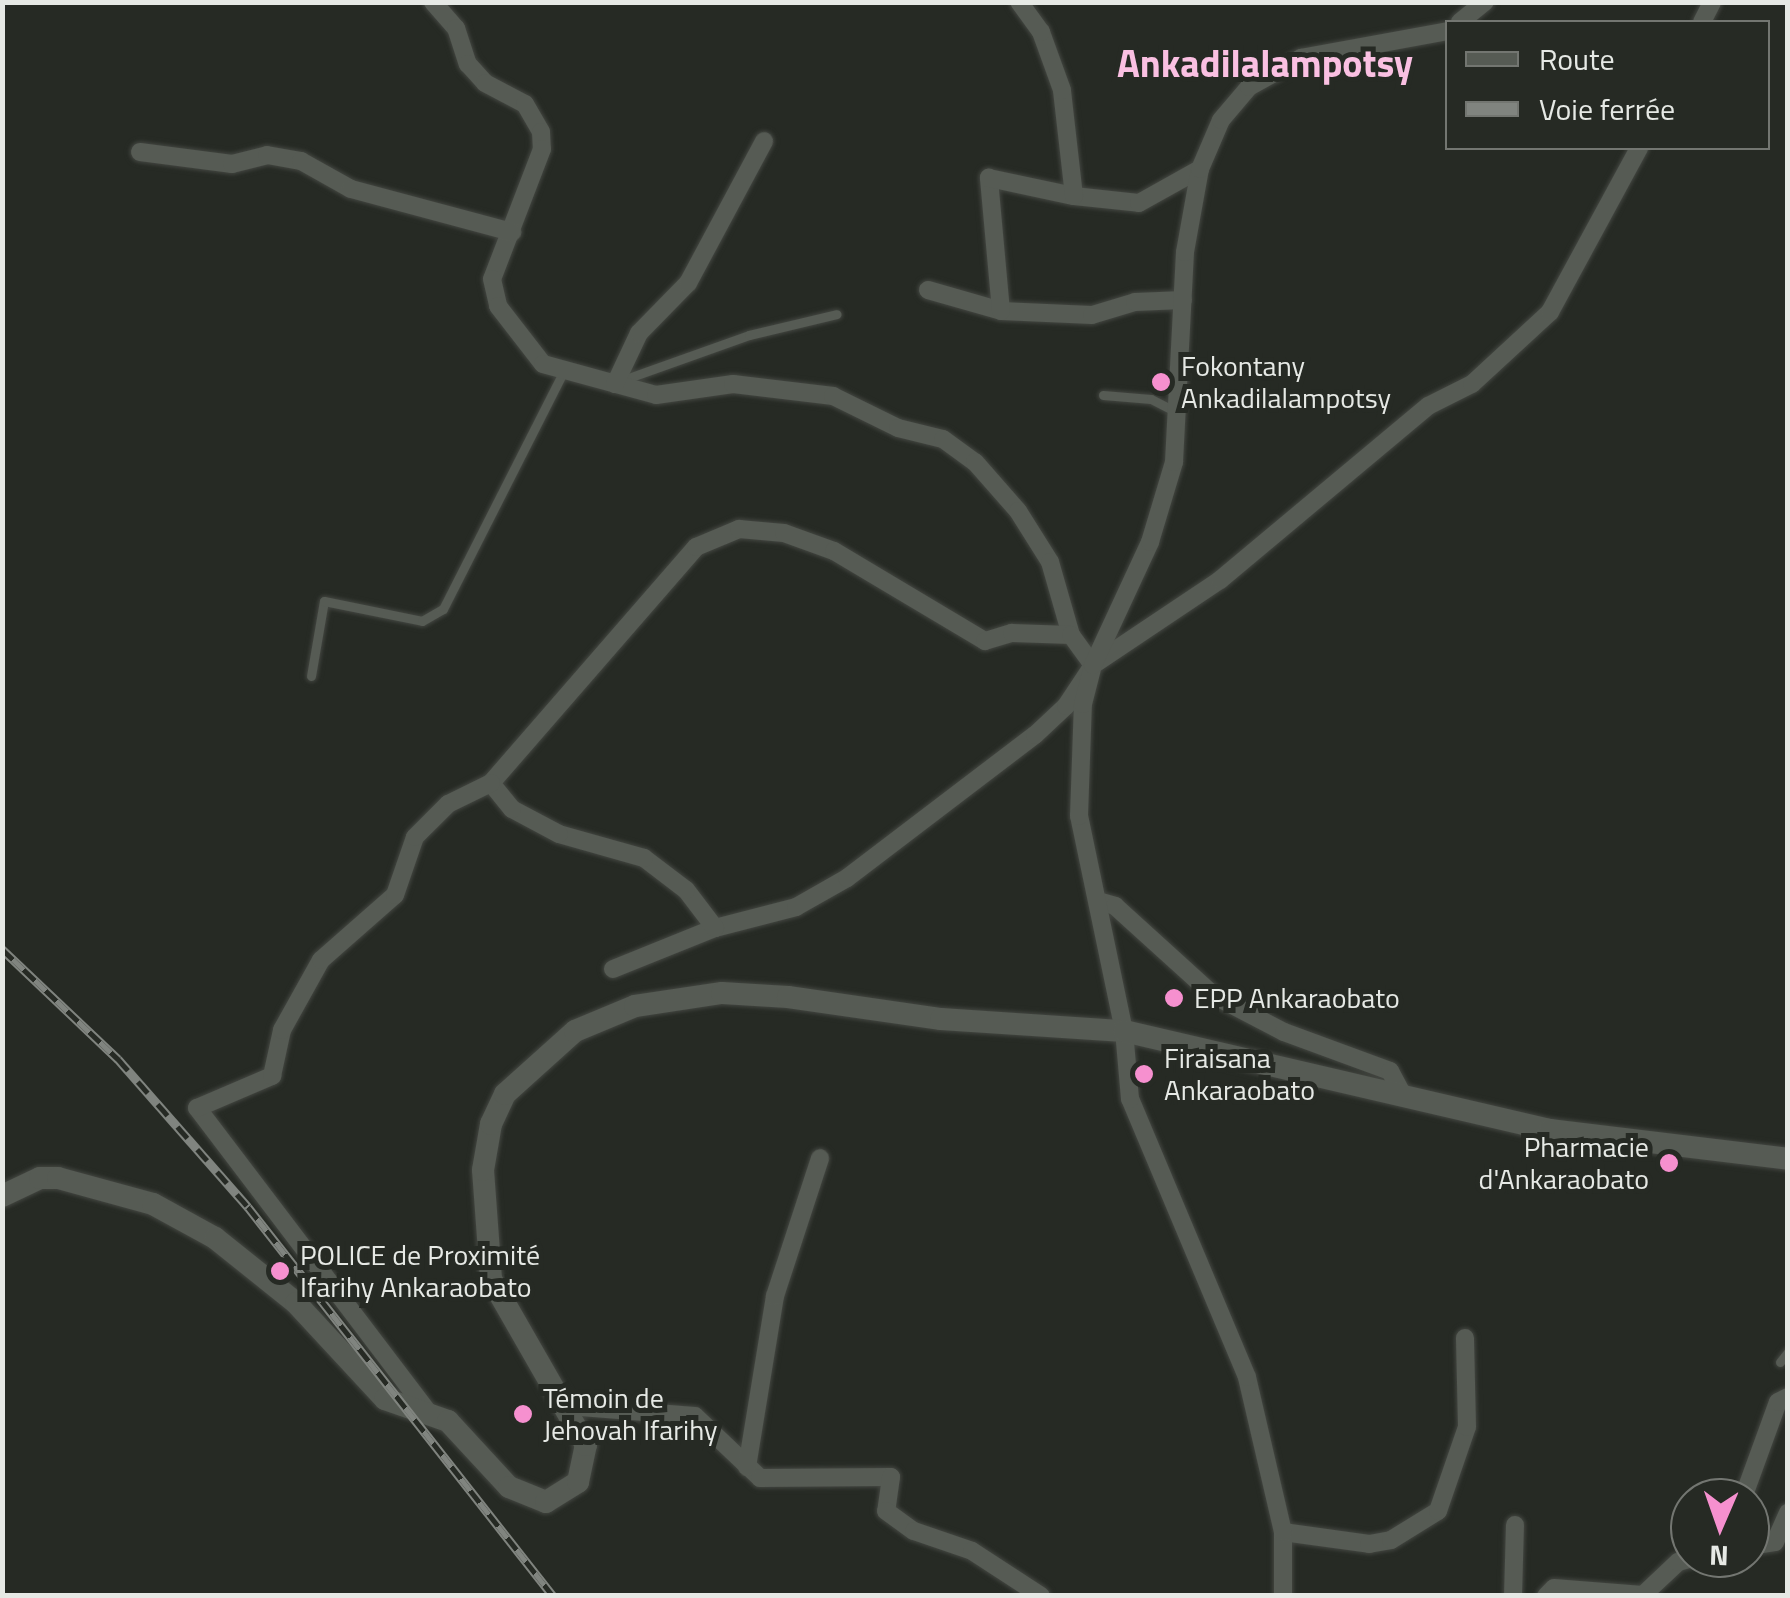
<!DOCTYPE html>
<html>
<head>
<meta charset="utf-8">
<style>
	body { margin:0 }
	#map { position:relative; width:1790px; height:1598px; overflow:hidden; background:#262a24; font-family:"Titillium Web",sans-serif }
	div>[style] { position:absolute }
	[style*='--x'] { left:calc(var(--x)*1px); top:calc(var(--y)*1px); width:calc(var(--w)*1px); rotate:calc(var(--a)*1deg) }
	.roads { filter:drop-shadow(0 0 2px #434641) drop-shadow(0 0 2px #434641) }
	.service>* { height:9px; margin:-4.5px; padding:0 4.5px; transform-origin:4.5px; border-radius:4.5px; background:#565b54 }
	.minor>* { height:18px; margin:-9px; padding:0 9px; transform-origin:9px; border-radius:9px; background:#565b54 }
	.tertiary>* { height:22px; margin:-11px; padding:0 11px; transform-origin:11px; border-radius:11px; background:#565b54 }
	.rail>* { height:9px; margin-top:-4.5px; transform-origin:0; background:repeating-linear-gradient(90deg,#262a24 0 15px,#80847f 0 30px); box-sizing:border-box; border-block:2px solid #80847f }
	.dots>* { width:28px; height:28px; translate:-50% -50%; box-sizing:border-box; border:5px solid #262a24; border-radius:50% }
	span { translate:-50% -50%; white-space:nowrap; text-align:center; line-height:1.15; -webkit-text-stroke:10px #262a24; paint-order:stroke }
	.poi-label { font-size:28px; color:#e6e9e5 }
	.left { translate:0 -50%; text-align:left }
	.right { translate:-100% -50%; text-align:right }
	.district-label { font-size:38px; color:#fac0e2; font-weight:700 }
	.frame { position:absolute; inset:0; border:5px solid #e6e9e5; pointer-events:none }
	.legend { position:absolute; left:1445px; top:20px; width:325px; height:130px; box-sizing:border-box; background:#262a24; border:2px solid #737671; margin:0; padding:12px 18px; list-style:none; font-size:30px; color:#e6e9e5 }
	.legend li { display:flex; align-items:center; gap:20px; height:50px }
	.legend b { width:50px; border:2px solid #737671 }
	.north { position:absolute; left:1670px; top:1478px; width:100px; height:100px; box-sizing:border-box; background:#262a24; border:2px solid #737671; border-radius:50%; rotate:182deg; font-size:28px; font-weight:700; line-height:40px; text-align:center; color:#e6e9e5 }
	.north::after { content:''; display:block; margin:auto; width:35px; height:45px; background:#f690cf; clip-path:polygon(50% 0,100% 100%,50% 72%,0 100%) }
</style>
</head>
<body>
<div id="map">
	<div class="roads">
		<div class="service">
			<div style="--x:620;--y:381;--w:137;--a:-19.6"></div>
			<div style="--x:749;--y:335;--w:90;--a:-13.4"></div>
			<div style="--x:1103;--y:395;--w:48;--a:4.8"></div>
			<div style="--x:1151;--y:399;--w:28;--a:27"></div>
			<div style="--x:311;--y:676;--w:76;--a:-80.2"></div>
			<div style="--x:324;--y:601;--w:100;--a:11.5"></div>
			<div style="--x:422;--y:621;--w:24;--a:-30"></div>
			<div style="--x:443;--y:609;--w:263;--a:-63.1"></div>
			<div style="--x:1780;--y:1362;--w:13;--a:-51"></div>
		</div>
		<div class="minor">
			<div style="--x:433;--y:2;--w:35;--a:49"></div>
			<div style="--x:456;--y:28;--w:38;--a:72"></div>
			<div style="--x:468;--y:64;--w:25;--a:48"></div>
			<div style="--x:485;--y:83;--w:45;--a:27.7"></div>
			<div style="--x:525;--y:104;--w:32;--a:60"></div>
			<div style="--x:541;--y:132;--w:17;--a:87"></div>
			<div style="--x:542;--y:149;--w:139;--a:111"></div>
			<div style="--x:492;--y:279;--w:28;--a:77"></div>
			<div style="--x:498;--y:306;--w:73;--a:52.2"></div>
			<div style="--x:543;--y:364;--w:117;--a:15.3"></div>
			<div style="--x:656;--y:395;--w:78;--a:-8.1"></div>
			<div style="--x:733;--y:384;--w:101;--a:6.8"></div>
			<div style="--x:833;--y:396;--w:72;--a:26.2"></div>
			<div style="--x:898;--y:428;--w:46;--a:13.7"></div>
			<div style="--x:943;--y:439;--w:39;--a:36"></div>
			<div style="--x:975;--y:462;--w:65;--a:48.7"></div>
			<div style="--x:1018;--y:511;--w:60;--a:57.9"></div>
			<div style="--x:1050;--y:562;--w:76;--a:74"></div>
			<div style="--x:1460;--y:22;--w:32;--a:-39"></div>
			<div style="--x:1702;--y:22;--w:22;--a:-63"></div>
			<div style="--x:140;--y:152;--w:93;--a:7.4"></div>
			<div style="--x:232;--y:164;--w:36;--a:-14"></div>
			<div style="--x:267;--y:155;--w:35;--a:10"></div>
			<div style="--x:301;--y:161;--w:57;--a:29.2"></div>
			<div style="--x:351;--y:189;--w:167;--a:15"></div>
			<div style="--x:1074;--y:196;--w:65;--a:6.1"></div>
			<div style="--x:1139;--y:203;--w:70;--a:-29.1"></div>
			<div style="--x:928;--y:290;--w:76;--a:16"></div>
			<div style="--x:1001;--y:311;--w:91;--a:2.5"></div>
			<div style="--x:1092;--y:315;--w:45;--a:-16.8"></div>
			<div style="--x:1135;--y:302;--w:48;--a:-2.4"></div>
			<div style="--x:1001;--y:311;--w:134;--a:-95.2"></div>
			<div style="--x:989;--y:178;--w:87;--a:12"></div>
			<div style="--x:1074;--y:196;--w:107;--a:-96.5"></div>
			<div style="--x:1062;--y:90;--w:62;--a:-109.9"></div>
			<div style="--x:1041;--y:32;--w:37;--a:-126"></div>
			<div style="--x:615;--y:384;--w:56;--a:-64.8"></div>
			<div style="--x:639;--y:333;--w:70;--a:-45.6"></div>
			<div style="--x:688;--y:283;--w:161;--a:-61.8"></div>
			<div style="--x:1098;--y:901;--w:18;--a:16"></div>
			<div style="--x:1115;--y:906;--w:132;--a:42.2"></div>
			<div style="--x:1213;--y:995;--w:80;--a:27.5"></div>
			<div style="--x:1284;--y:1032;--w:113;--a:20.2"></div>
			<div style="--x:1390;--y:1071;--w:27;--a:62"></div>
			<div style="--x:715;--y:928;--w:84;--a:-14.5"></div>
			<div style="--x:796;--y:907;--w:59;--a:-29.6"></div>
			<div style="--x:847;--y:878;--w:236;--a:-37.3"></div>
			<div style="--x:1035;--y:735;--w:42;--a:-43.1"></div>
			<div style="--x:1066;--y:706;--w:49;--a:-56.6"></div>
			<div style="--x:1093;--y:665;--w:153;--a:-33.8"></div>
			<div style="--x:1220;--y:580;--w:271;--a:-39.9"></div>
			<div style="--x:1428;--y:406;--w:49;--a:-26.6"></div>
			<div style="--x:1472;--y:384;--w:106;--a:-42.7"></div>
			<div style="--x:1550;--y:312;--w:187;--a:-61.5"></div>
			<div style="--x:613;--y:969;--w:110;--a:-21.9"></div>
			<div style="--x:715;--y:928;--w:48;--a:-127.3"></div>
			<div style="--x:686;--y:890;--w:53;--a:-142.7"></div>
			<div style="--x:644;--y:858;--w:88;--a:-164.2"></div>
			<div style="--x:559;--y:834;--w:53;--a:-152"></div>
			<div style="--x:512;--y:809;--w:33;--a:-129"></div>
			<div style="--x:491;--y:783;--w:313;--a:-49"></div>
			<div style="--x:696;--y:547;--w:47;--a:-22.7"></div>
			<div style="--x:739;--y:529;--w:45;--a:5.1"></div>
			<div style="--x:784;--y:533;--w:53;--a:19.8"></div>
			<div style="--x:834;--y:551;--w:176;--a:30.8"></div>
			<div style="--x:985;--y:641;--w:28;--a:-17"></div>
			<div style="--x:1012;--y:633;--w:59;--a:1.9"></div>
			<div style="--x:1071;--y:635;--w:37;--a:54"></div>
			<div style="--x:568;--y:1406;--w:127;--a:4.5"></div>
			<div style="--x:695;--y:1416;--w:90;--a:43.6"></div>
			<div style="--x:760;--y:1478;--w:131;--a:-0.4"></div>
			<div style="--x:891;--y:1477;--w:34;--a:98"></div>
			<div style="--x:886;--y:1511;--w:34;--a:36"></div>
			<div style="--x:914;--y:1531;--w:61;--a:19"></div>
			<div style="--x:972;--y:1551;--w:82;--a:33.1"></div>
			<div style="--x:428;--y:1412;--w:382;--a:-127.2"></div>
			<div style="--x:197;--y:1108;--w:82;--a:-23.1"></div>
			<div style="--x:272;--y:1076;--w:47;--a:-77.7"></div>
			<div style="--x:282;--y:1030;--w:80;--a:-60.9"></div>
			<div style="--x:321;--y:960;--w:98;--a:-41.3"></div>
			<div style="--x:395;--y:895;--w:61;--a:-71"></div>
			<div style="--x:415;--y:837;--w:47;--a:-45"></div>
			<div style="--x:448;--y:804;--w:48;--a:-26"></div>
			<div style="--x:747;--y:1467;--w:173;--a:-80.7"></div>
			<div style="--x:775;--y:1296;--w:145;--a:-71.9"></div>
			<div style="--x:1743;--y:1498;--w:102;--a:-70"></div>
			<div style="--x:1778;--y:1402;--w:11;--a:-27"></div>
			<div style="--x:1283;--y:1532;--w:87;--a:7.9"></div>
			<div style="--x:1369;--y:1544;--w:22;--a:-10"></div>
			<div style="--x:1391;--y:1540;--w:55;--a:-31.7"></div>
			<div style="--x:1438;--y:1511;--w:89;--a:-71"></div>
			<div style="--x:1467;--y:1427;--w:89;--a:-91.3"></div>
			<div style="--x:1750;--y:1546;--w:25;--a:-9"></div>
			<div style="--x:1775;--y:1542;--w:32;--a:-66"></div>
			<div style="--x:1283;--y:1596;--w:64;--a:-90"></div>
			<div style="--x:1283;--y:1532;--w:159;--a:-103.1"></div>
			<div style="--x:1247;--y:1377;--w:302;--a:-112.8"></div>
			<div style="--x:1130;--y:1099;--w:68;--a:-95"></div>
			<div style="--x:1124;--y:1031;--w:220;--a:-101.8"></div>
			<div style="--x:1079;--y:816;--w:112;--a:-88"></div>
			<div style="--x:1083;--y:704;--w:40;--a:-75.6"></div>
			<div style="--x:1093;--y:665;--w:136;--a:-65.1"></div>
			<div style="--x:1150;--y:542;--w:84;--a:-73.3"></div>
			<div style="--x:1174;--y:462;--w:210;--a:-87"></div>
			<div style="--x:1185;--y:252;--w:84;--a:-79.8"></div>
			<div style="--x:1200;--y:169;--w:53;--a:-66.8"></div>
			<div style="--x:1221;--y:120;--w:43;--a:-49.7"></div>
			<div style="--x:1249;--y:87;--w:60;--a:-29.1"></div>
			<div style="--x:1301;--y:58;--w:149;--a:-10.4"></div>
			<div style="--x:1513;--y:1596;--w:71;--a:-88.4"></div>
			<div style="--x:1546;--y:1596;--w:11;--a:-45"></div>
			<div style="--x:1554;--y:1588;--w:89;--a:4.5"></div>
			<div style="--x:1643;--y:1595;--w:48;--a:-43.3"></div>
			<div style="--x:1678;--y:1562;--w:16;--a:-15"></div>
		</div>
		<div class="tertiary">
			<div style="--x:2;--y:1196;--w:42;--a:-25.3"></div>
			<div style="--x:40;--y:1178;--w:18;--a:0"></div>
			<div style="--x:58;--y:1178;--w:98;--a:15.3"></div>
			<div style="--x:153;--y:1204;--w:71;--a:28.7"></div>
			<div style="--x:215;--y:1238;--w:104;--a:38.7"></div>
			<div style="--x:296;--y:1303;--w:131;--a:47.2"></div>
			<div style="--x:385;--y:1399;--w:67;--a:19.2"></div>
			<div style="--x:448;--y:1421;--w:90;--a:47.3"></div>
			<div style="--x:509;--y:1487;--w:40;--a:22"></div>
			<div style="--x:546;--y:1502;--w:38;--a:-32"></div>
			<div style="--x:578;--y:1482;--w:38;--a:-78"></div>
			<div style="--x:586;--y:1445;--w:191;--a:-119.8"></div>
			<div style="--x:491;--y:1279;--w:109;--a:-94.2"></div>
			<div style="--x:483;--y:1170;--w:47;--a:-80.1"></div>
			<div style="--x:491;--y:1124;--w:33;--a:-65"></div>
			<div style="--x:505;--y:1094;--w:94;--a:-42"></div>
			<div style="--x:575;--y:1031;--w:65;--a:-22.6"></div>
			<div style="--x:635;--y:1006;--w:88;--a:-8.5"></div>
			<div style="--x:722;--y:993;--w:66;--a:3.5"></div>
			<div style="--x:788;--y:997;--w:155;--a:8.2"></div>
			<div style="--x:941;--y:1019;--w:183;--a:3.8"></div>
			<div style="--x:1124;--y:1031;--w:437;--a:13.1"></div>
			<div style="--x:1550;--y:1130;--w:240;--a:6.9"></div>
		</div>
	</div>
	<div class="rail">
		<div style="--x:2;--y:949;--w:160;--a:43.5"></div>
		<div style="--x:118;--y:1059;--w:197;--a:48.7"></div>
		<div style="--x:248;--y:1207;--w:494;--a:51.9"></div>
	</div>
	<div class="dots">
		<div style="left:1161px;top:382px;background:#f690cf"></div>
		<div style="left:1174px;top:998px;background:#f690cf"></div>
		<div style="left:1144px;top:1074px;background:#f690cf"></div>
		<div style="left:1669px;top:1163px;background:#f690cf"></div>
		<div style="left:280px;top:1271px;background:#f690cf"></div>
		<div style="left:523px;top:1414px;background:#f690cf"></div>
	</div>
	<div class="poi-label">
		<span class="left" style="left:1181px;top:382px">Fokontany<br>Ankadilalampotsy</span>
		<span class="left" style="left:1194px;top:998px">EPP Ankaraobato</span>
		<span class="left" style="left:1164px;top:1074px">Firaisana<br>Ankaraobato</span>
		<span class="right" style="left:1649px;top:1163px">Pharmacie<br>d'Ankaraobato</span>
		<span class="left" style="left:300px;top:1271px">POLICE de Proximité<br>Ifarihy Ankaraobato</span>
		<span class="left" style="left:543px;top:1414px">Témoin de<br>Jehovah Ifarihy</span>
	</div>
	<div class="district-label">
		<span style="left:1265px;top:64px">Ankadilalampotsy</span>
	</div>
	<div class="frame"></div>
	<ul class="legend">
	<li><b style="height:12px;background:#565b54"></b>Route</li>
	<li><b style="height:12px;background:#80847f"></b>Voie ferrée</li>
	</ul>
	<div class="north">N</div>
</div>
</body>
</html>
